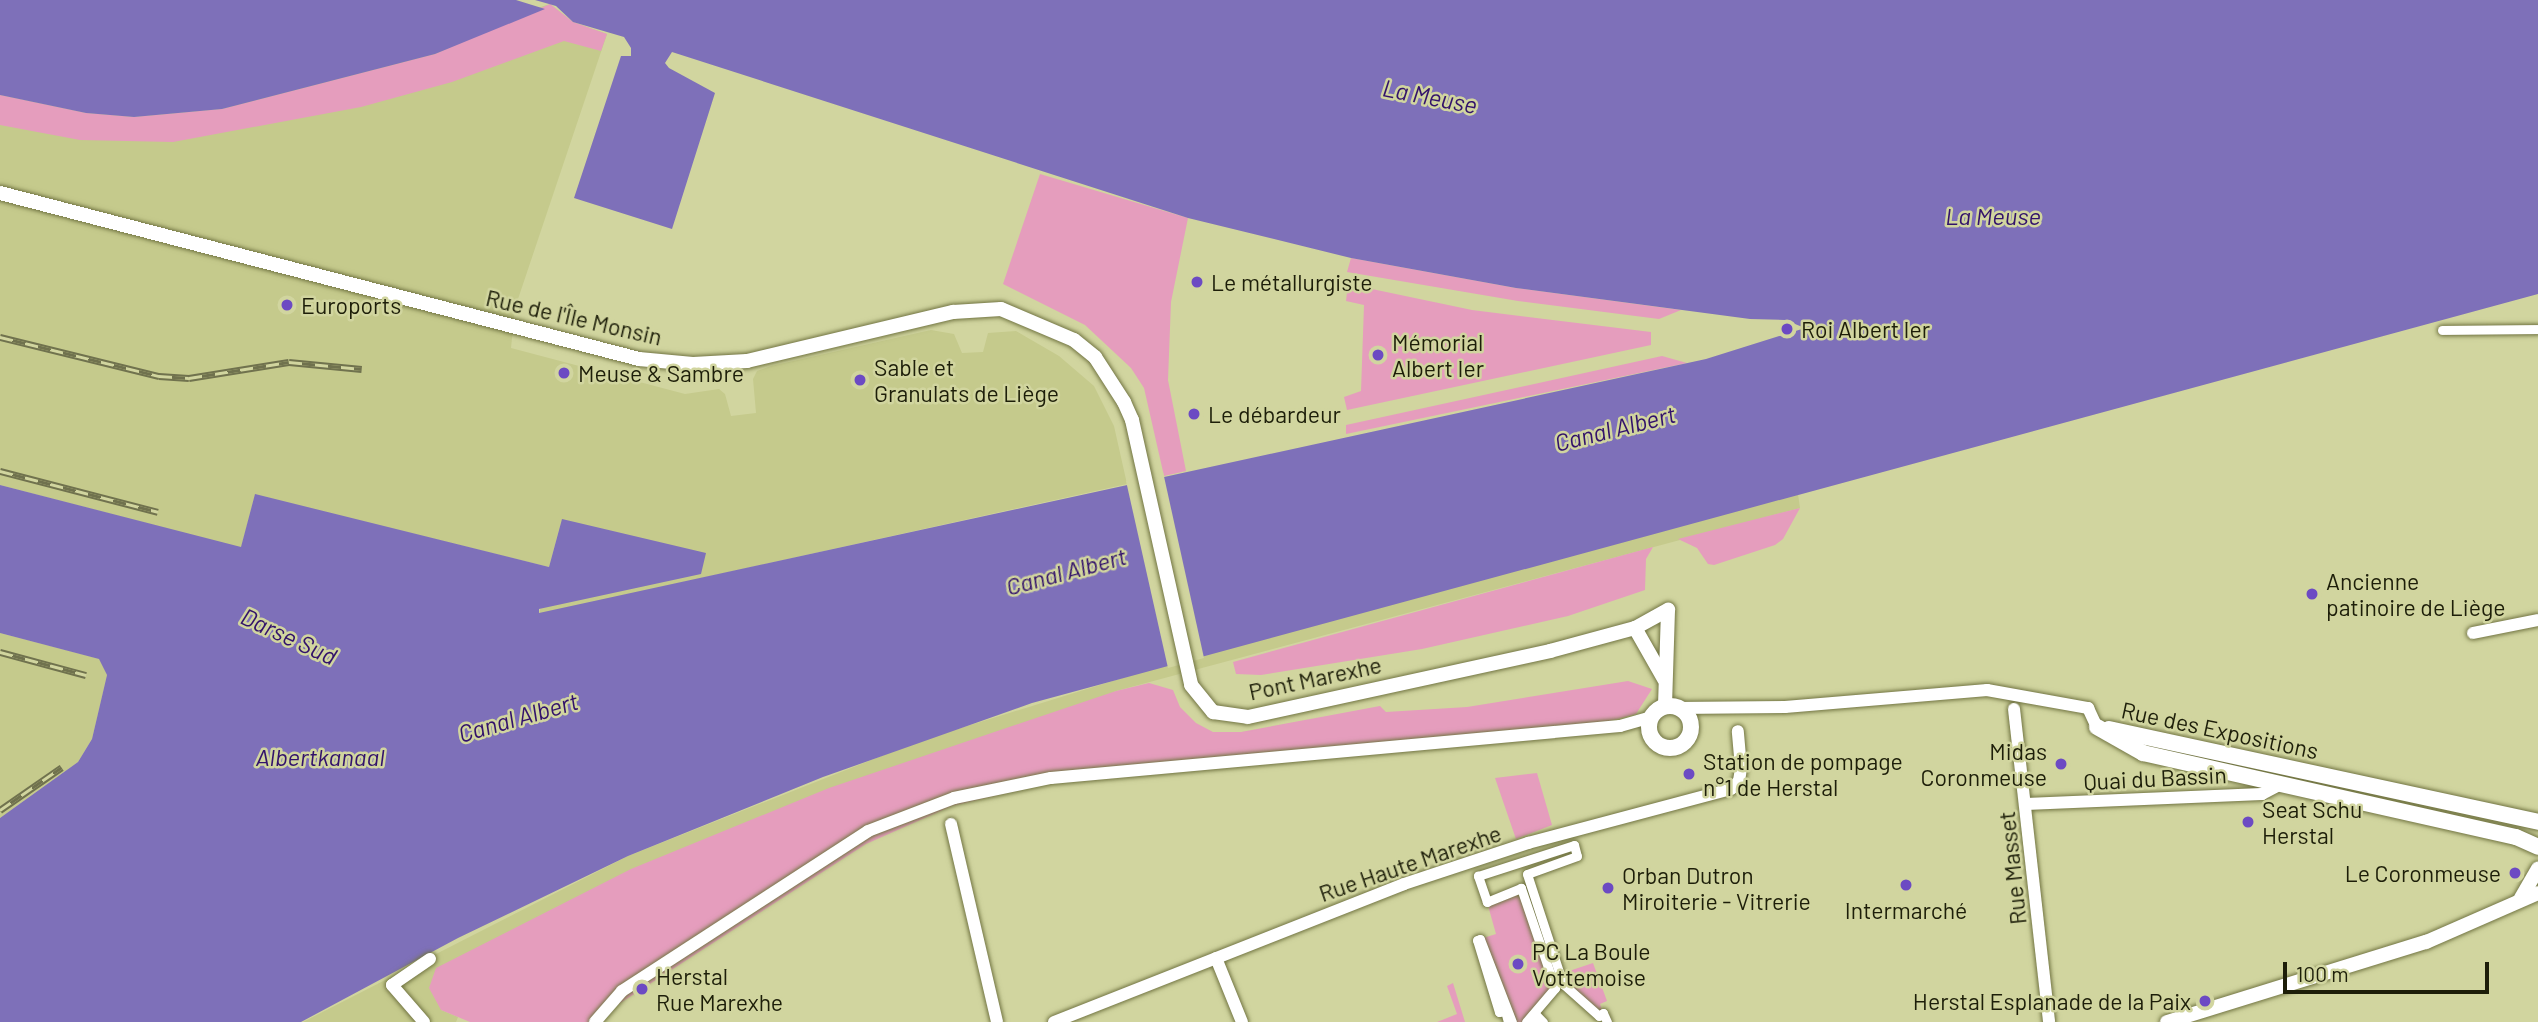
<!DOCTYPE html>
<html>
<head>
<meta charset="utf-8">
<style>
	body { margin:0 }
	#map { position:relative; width:2538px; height:1022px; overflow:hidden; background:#d1d59f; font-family:Barlow,sans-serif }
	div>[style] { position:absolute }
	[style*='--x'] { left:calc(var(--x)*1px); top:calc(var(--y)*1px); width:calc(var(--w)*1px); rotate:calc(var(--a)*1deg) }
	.built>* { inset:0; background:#c5ca8c }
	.green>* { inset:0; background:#e59dbd }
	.water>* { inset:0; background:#7e70b9 }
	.pier>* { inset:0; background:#d1d59f }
	.roads { filter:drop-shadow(0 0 2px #727543) drop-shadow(0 0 2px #727543) }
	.pedestrian>* { height:9px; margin:-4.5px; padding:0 4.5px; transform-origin:4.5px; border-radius:4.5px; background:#fff }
	.minor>* { height:12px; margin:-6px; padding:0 6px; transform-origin:6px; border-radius:6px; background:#fff }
	.tertiary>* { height:14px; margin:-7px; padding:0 7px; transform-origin:7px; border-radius:7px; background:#fff }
	.secondary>* { height:16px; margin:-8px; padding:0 8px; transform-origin:8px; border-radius:8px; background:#fff }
	.secondary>.ring { margin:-8px; padding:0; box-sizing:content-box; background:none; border:16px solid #fff; border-radius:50% }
	.rail>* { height:7px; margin-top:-3.5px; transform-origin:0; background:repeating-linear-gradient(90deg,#d1d59f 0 13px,#70724e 0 26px); box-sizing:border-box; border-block:2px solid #70724e }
	.dots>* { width:19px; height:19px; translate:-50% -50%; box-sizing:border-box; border:4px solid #d1d59f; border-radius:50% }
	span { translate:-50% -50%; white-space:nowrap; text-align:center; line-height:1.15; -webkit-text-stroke:5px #d1d59f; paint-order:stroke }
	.poi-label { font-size:23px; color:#1d1e09 }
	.left { translate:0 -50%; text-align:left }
	.right { translate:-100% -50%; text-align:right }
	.street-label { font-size:23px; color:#1d1e09 }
	.water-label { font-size:24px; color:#32126b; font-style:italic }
	.scale { position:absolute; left:2283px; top:962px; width:206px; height:32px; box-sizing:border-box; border:4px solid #1d1e09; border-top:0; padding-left:9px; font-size:21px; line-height:24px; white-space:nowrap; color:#1d1e09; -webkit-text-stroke:5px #d1d59f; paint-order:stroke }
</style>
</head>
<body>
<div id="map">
	<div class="built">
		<div style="clip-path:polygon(550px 4px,573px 22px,607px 34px,515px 308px,511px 348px,685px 394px,719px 389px,725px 394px,731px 416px,756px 413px,753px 379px,757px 371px,771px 366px,931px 330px,954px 334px,962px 353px,983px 352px,988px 333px,1016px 331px,1059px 356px,1094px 386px,1114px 426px,1127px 484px,539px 614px,562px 519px,549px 567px,255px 495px,241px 548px,0 485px,0 95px,86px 113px,134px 117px,222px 109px)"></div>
		<div style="clip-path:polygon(1798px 494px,1800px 508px,1116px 691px,441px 1010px,458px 1017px,456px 1022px,303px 1022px,628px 856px,922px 740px,1161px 666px)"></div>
		<div style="clip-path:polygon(0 633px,100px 659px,107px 675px,92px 739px,78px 762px,0 818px)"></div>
	</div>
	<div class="green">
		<div style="clip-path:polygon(550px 4px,573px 22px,607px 34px,601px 51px,564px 41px,452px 82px,361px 107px,173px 142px,80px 140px,0 125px,0 95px,86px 113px,134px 117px,222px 109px,435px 54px)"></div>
		<div style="clip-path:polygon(1040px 174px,1188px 218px,1171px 302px,1168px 380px,1186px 471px,1164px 476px,1144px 388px,1131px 368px,1085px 325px,1003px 284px)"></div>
		<div style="clip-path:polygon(1351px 258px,1516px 288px,1681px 310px,1659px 319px,1518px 301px,1347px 272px)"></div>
		<div style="clip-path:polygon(1348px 284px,1472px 310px,1651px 332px,1651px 345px,1347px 410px,1344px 397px,1361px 391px,1364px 305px,1346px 301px)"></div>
		<div style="clip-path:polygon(1662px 356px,1687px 363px,1346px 434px,1346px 425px)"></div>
		<div style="clip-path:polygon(1800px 508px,1783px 539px,1775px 545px,1714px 565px,1708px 564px,1697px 548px,1678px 539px)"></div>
		<div style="clip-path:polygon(1653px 547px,1646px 559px,1645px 590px,1568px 616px,1422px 649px,1261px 675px,1236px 674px,1233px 662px)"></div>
		<div style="clip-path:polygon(1628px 681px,1652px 689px,1636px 714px,1543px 739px,1055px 782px,952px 806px,866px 844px,591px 1022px,470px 1022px,441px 1010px,429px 988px,436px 968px,631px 869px,829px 788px,1116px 691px,1149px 683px,1173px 690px,1180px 707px,1196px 723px,1213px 732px,1241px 732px,1380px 706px,1386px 712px,1467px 707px)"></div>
		<div style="clip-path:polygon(1537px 773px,1552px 825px,1516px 839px,1495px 778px)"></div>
		<div style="clip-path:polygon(1521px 888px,1555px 988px,1526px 1022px,1512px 1022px,1480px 939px,1496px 934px,1487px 902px)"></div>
		<div style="clip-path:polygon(1593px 963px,1607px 1001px,1600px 1004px,1603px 1013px,1599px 1016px,1563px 984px,1560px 974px)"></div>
		<div style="clip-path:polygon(1453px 983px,1465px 1022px,1437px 1022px,1457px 1014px,1447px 986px)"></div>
	</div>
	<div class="water">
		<div style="clip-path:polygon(0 0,516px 0,545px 9px,435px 54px,222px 109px,134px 117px,86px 113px,0 95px)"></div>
		<div style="clip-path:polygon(535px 0,2538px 0,2538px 294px,1032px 703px,823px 777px,628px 856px,458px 938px,301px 1022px,0 1022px,0 818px,78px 762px,92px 739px,107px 675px,99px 659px,0 633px,0 485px,241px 547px,255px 494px,549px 567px,562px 519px,706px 553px,701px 574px,539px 609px,539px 613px,1706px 359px,1805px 328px,1785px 320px,1750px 319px,1516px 288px,1351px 258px,1188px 218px,672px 52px,665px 63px,669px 68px,715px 93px,672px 229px,574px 198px,621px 56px,631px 56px,631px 48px,624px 37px,573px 22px,556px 6px)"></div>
	</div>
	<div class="pier">
		<div style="clip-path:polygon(1163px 472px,1204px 658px,1168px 668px,1126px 481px)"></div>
	</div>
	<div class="roads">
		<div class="pedestrian">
			<div style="--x:2442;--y:330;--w:96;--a:-0.6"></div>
			<div style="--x:1532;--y:1021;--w:7;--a:-56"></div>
			<div style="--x:1536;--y:1015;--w:10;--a:45"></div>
			<div style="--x:1508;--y:1022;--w:11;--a:-105"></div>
			<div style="--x:1505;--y:1011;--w:6;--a:171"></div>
			<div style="--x:1499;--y:1012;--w:75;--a:-107"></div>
			<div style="--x:1477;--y:940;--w:3;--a:-18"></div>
			<div style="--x:1480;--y:939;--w:89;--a:68.9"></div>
			<div style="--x:1526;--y:1022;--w:45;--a:-49.5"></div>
			<div style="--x:1555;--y:988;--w:106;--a:-108.8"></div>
			<div style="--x:1521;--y:888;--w:37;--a:158"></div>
			<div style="--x:1487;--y:902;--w:28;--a:-109"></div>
			<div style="--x:1478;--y:876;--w:101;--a:-17.9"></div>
			<div style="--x:1574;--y:845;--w:11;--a:75"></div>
			<div style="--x:1577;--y:856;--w:53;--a:160.2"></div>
			<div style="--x:1527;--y:874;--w:116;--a:71.9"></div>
			<div style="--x:1563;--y:984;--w:48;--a:41.6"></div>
			<div style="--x:1599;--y:1016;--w:5;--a:-37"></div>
			<div style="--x:1603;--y:1013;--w:10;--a:66"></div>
		</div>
		<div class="minor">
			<div style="--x:2473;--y:633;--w:66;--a:-11.3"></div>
			<div style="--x:1676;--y:708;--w:109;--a:-0.5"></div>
			<div style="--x:1785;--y:707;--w:203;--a:-4.8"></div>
			<div style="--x:1987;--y:690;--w:103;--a:10.1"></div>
			<div style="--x:2088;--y:708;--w:21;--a:65"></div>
			<div style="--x:2014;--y:709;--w:315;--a:83.6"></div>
			<div style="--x:2026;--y:804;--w:236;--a:-2.4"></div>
			<div style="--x:2262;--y:794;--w:21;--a:-28"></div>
			<div style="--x:951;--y:824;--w:203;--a:76.9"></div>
			<div style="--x:1216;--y:958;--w:69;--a:67.9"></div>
			<div style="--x:424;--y:1022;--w:49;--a:-130.9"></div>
			<div style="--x:392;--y:985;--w:46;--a:-34.4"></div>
			<div style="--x:595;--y:1022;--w:41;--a:-48.9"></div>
			<div style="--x:622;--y:991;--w:293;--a:-33"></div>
			<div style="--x:868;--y:831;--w:92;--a:-21"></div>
			<div style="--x:954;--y:798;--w:99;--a:-11.7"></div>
			<div style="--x:1051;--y:778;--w:571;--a:-5.22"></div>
			<div style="--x:1620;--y:726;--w:32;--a:-16"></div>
			<div style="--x:1054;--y:1022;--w:376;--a:-21.5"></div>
			<div style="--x:1404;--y:884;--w:131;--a:-18.3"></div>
			<div style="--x:1528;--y:843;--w:210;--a:-14.9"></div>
			<div style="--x:1731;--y:789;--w:11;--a:-45"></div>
			<div style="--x:1739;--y:781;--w:13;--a:-81"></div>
			<div style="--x:1741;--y:768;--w:37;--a:-95"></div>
		</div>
		<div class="tertiary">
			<div style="--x:0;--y:193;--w:660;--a:14.56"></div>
			<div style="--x:639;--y:359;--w:54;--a:5.3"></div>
			<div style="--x:693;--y:364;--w:54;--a:-3.2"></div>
			<div style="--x:747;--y:361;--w:212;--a:-13.4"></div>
			<div style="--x:953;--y:312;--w:48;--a:-3.6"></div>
			<div style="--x:1001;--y:309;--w:79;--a:23"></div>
			<div style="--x:1074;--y:340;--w:27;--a:39"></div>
			<div style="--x:1095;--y:357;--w:54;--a:57.2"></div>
			<div style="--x:1124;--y:402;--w:20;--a:66"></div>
			<div style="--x:1132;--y:420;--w:271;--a:77.4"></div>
			<div style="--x:1191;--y:685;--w:35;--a:51"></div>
			<div style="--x:1213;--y:712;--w:35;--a:8"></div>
			<div style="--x:1248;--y:717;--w:309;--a:-12.3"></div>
			<div style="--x:1550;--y:651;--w:88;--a:-15.1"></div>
			<div style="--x:1635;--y:628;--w:38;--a:-29"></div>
			<div style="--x:1668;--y:610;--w:97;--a:91.8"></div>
			<div style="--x:1635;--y:628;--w:59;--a:60.4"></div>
			<div style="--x:2521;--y:898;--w:34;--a:-60"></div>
			<div style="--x:2167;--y:1022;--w:271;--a:-17.2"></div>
			<div style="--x:2426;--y:942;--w:122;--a:-23.6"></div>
		</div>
		<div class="secondary">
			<div class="ring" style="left:1649px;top:706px;width:26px;height:26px"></div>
			<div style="--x:2097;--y:727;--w:53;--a:29.5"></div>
			<div style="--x:2143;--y:753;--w:382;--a:12.7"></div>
			<div style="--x:2516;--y:837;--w:24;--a:24"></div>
			<div style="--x:2109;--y:729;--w:439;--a:12.2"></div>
		</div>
	</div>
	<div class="rail">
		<div style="--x:0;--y:337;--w:164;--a:13.8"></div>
		<div style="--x:159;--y:376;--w:30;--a:4"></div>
		<div style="--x:189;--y:378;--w:101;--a:-9.1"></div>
		<div style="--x:289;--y:362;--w:73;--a:5.5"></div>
		<div style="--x:0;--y:471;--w:163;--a:14.5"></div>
		<div style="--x:0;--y:652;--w:89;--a:15"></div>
		<div style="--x:0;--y:810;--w:75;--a:-34.7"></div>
	</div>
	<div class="dots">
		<div style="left:1197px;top:282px;background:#6c4ac3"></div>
		<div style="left:287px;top:305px;background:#6c4ac3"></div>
		<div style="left:1787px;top:329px;background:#6c4ac3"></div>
		<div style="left:1378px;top:355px;background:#6c4ac3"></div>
		<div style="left:564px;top:373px;background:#6c4ac3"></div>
		<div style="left:860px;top:380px;background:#6c4ac3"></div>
		<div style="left:1194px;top:414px;background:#6c4ac3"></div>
		<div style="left:2312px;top:594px;background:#6c4ac3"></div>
		<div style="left:2061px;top:764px;background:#6c4ac3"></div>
		<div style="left:1689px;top:774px;background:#6c4ac3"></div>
		<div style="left:2248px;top:822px;background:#6c4ac3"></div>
		<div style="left:2515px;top:873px;background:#6c4ac3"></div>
		<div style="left:1906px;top:885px;background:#6c4ac3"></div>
		<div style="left:1608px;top:888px;background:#6c4ac3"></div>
		<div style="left:1518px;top:964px;background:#6c4ac3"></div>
		<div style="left:642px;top:989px;background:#6c4ac3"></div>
		<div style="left:2205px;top:1001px;background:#6c4ac3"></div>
	</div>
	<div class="poi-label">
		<span class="left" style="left:1211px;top:282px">Le métallurgiste</span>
		<span class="left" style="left:301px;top:305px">Euroports</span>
		<span class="left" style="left:1801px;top:329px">Roi Albert Ier</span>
		<span class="left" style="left:1392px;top:355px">Mémorial<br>Albert Ier</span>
		<span class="left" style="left:874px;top:380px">Sable et<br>Granulats de Liège</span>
		<span class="left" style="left:578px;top:373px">Meuse &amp; Sambre</span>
		<span class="left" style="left:1208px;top:414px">Le débardeur</span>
		<span class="left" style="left:2326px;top:594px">Ancienne<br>patinoire de Liège</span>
		<span class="right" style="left:2047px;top:764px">Midas<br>Coronmeuse</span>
		<span class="left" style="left:1703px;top:774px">Station de pompage<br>n°1 de Herstal</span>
		<span class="left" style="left:2262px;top:822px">Seat Schu<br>Herstal</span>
		<span class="right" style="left:2501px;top:873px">Le Coronmeuse</span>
		<span class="left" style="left:1622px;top:888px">Orban Dutron<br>Miroiterie - Vitrerie</span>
		<span style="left:1906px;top:910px">Intermarché</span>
		<span class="left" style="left:1532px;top:964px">PC La Boule<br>Vottemoise</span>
		<span class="left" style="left:656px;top:989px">Herstal<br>Rue Marexhe</span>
		<span class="right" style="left:2191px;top:1001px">Herstal Esplanade de la Paix</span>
	</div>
	<div class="street-label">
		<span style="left:574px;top:317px;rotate:13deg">Rue de l'Île Monsin</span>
		<span style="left:1315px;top:678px;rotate:-12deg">Pont Marexhe</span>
		<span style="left:2220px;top:730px;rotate:12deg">Rue des Expositions</span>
		<span style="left:2155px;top:778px;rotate:-3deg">Quai du Bassin</span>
		<span style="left:1410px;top:863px;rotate:-19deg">Rue Haute Marexhe</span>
		<span style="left:2012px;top:868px;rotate:-96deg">Rue Masset</span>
	</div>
	<div class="water-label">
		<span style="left:1430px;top:96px;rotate:11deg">La Meuse</span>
		<span style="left:1993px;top:216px">La Meuse</span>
		<span style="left:1615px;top:428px;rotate:-14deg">Canal Albert</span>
		<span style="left:1066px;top:571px;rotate:-15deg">Canal Albert</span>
		<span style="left:289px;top:636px;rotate:25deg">Darse Sud</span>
		<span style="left:518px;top:717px;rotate:-16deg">Canal Albert</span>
		<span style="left:320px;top:757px">Albertkanaal</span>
	</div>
	<div class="scale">100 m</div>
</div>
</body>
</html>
